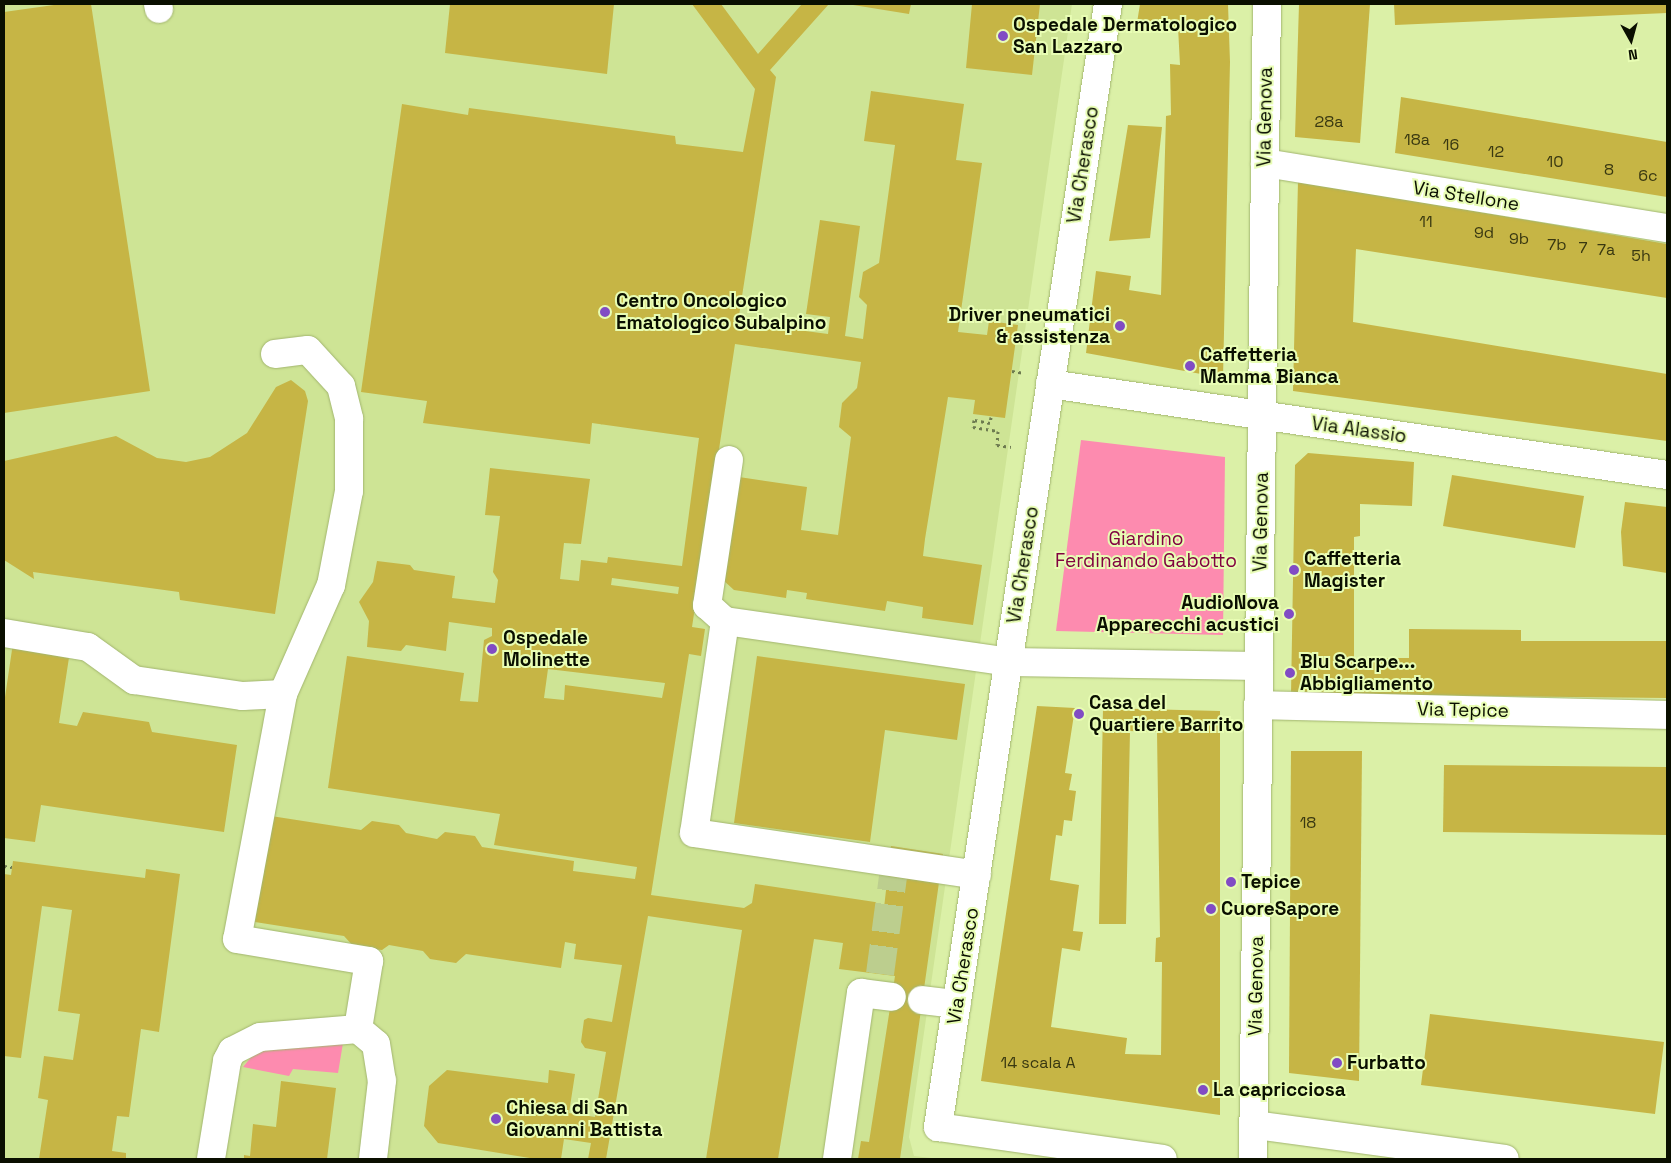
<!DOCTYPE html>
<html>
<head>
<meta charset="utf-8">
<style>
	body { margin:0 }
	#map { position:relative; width:1671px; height:1163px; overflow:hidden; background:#dbf0a7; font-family:"Space Grotesk",sans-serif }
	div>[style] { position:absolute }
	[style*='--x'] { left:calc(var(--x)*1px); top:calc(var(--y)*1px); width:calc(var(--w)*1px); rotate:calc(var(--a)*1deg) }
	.built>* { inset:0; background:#cee495 }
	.green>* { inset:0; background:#fd8baf }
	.building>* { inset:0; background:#c6b545 }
	.minor-tunnel>* { height:28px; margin-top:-14px; transform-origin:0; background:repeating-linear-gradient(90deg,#bcce8e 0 28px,transparent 0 42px) }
	.path>* { height:3px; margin-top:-1.5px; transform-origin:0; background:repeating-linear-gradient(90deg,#6e7b50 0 2.5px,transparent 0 6.5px) }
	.roads { filter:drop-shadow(0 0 1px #a2b56f) drop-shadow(0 0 1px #a2b56f) }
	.minor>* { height:28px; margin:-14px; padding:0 14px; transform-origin:14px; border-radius:14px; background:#fff }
	.dots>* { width:14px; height:14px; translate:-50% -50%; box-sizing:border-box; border:2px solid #e8fdb4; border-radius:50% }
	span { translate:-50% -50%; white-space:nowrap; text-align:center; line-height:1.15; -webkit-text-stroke:4px #e8fdb4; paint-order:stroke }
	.number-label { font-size:16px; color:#393811 }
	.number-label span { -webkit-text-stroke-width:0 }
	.poi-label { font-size:19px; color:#0a0f00; font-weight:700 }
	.left { translate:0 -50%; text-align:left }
	.right { translate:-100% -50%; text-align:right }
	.street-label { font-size:19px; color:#0a0f00 }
	.park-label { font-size:19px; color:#810340 }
	.frame { position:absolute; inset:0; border:5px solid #0a0f00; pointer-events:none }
	.north { position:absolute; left:1606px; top:15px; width:50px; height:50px; -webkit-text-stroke:4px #e8fdb4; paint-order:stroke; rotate:173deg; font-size:14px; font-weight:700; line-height:20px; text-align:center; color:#0a0f00 }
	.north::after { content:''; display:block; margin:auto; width:18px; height:22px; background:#0a0f00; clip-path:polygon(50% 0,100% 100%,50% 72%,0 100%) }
</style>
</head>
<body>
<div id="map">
	<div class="built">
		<div style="clip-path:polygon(4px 4px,1072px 4px,909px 1137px,914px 1156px,940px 1159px,4px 1159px)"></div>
	</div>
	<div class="green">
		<div style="clip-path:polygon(1081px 440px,1225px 457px,1223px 635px,1056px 631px)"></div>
		<div style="clip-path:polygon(343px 1043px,338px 1073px,293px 1069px,289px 1076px,243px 1067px,257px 1050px)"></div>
	</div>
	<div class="building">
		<div style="clip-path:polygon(61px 4px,91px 4px,150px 391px,4px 413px,4px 12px)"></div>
		<div style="clip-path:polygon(450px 4px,614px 4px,607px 74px,445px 53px)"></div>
		<div style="clip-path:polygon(evenodd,692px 4px,721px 4px,758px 54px,802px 4px,829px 4px,770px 70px,776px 77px,738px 322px,828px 334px,830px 317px,806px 314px,820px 220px,860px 226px,845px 336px,863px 339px,867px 305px,859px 297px,863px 272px,879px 263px,895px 145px,864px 141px,871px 91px,964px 104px,956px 160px,982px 163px,958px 332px,987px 335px,989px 321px,1018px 325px,1005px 418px,973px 414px,975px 400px,948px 397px,925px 539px,923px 556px,982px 565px,973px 625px,922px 618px,923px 607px,887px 601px,885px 611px,806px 599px,807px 593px,787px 590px,786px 598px,734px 590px,723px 580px,739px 477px,807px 487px,801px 530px,838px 535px,851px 437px,839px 427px,842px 403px,857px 388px,861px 362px,735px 344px,692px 627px,705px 629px,701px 656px,689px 654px,651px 895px,744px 908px,752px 903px,755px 884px,875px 902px,884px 908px,891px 846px,943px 854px,900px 1159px,858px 1159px,861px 1141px,869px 1142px,895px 976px,839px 969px,843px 943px,814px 939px,778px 1159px,706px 1159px,742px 930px,648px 916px,606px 1159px,588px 1159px,591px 1143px,564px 1139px,561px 1159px,536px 1159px,438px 1143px,424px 1126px,429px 1086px,447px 1070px,548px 1083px,549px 1070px,575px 1074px,569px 1113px,595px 1117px,606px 1052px,585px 1048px,581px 1042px,584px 1020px,588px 1018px,612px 1022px,622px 965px,574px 959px,576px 944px,565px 942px,561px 968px,466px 954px,456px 963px,430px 959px,423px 951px,389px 945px,382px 950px,354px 947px,344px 936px,255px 922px,271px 816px,361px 830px,372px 821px,399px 825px,406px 833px,437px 839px,445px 832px,475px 836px,482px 847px,574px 861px,573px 871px,635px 879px,637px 867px,494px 845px,500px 814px,328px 788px,347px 656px,464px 673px,460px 701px,478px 702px,484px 640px,492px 636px,492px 628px,449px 622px,446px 651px,406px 645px,401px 651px,367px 647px,369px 621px,359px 602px,373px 582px,377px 561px,410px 565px,414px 570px,455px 576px,452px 598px,495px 603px,498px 580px,493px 572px,500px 516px,485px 515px,490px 468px,590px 479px,581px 544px,564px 543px,560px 579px,579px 581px,581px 560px,607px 563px,608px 557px,682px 566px,699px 438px,592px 423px,590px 444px,423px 423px,427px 401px,361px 392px,402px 104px,468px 115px,469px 108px,675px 136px,676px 144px,743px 152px,755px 89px,692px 4px,612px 578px,679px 587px,678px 594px,611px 585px,612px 578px,692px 4px,548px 669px,665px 683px,662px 698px,565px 685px,564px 700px,544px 698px,548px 669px)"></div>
		<div style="clip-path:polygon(847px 4px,911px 4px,909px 14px)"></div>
		<div style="clip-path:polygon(972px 4px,1040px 4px,1032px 75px,966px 68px)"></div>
		<div style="clip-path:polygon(1140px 4px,1228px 4px,1230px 62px,1223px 378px,1086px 353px,1096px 271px,1131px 276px,1129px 290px,1161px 295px,1166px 116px,1171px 115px,1170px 64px,1180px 65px,1178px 27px,1136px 29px)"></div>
		<div style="clip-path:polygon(1299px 4px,1370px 4px,1360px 143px,1295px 137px)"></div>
		<div style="clip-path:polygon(1394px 4px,1667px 4px,1667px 13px,1395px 25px)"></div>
		<div style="clip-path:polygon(1401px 97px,1667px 142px,1667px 197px,1395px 153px)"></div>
		<div style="clip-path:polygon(1128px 125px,1162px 127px,1150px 238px,1109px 241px)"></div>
		<div style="clip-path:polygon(1298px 181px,1667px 244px,1667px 298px,1356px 249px,1353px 322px,1667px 374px,1667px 441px,1293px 391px)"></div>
		<div style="clip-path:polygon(291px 380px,305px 391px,308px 401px,275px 614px,180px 600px,179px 592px,33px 572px,34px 579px,4px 560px,4px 461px,116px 436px,157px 458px,186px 462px,210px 457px,247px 433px,276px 387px)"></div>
		<div style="clip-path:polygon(1308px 453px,1414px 462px,1412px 506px,1360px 504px,1360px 536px,1354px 537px,1354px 658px,1409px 658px,1409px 629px,1521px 630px,1521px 641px,1667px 641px,1667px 698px,1291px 694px,1295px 465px)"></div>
		<div style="clip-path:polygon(1452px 475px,1584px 496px,1575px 548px,1443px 526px)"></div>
		<div style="clip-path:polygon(1625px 502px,1667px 507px,1667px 573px,1623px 566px,1621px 532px)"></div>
		<div style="clip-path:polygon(13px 643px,70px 651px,59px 723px,77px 726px,83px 712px,149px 722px,152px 732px,237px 745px,224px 832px,41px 805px,35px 842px,4px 838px,4px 704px)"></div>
		<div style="clip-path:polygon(757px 656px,965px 684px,957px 740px,885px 730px,870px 842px,734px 823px)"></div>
		<div style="clip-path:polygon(1037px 706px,1075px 708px,1065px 773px,1072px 774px,1069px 790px,1076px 791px,1072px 821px,1064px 820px,1062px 836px,1056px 835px,1050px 880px,1079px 885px,1073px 931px,1083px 932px,1080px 951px,1062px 948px,1051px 1027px,1127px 1038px,1125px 1054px,1161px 1055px,1162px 962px,1155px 962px,1156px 938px,1160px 937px,1157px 732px,1130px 731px,1126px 924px,1099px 924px,1103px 708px,1220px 711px,1220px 1115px,981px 1081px)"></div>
		<div style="clip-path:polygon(1291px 751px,1362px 751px,1359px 1081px,1289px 1073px)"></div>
		<div style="clip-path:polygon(1444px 765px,1667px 767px,1667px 835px,1443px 832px)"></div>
		<div style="clip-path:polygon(13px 861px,145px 878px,146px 869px,180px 874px,159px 1032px,141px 1029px,129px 1117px,117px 1116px,112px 1151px,126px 1153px,126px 1159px,39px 1159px,48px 1100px,38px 1098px,44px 1056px,73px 1060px,80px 1014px,58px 1011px,72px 910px,42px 906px,21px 1058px,4px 1056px,4px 874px,11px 875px)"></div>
		<div style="clip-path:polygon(1430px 1014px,1664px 1042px,1655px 1114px,1421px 1085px)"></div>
		<div style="clip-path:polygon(281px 1081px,336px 1088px,327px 1159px,244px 1159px,244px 1155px,250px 1156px,253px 1124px,276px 1127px)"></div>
	</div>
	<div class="minor-tunnel">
		<div style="--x:880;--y:974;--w:98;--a:-82.4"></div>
	</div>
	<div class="path">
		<div style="--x:1012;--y:371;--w:12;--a:9"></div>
		<div style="--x:991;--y:417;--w:6;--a:99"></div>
		<div style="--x:990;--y:423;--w:16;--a:-169"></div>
		<div style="--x:974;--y:420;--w:7;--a:98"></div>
		<div style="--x:973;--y:427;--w:25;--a:9"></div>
		<div style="--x:998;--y:431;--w:14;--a:94"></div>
		<div style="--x:997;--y:445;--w:14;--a:8"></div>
		<div style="--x:4;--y:866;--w:8;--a:7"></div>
	</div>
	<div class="roads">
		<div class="minor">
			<div style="--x:158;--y:4;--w:5;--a:79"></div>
			<div style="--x:1108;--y:4;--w:1136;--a:98.61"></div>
			<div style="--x:938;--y:1127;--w:227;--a:8.1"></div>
			<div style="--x:1265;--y:163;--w:407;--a:9.2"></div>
			<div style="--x:275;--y:354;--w:33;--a:-7"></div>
			<div style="--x:308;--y:350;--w:49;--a:47.5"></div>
			<div style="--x:341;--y:386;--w:34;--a:76"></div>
			<div style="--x:349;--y:419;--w:72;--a:90"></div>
			<div style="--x:349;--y:491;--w:96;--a:100.8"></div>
			<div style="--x:331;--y:585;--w:119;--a:113.8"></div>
			<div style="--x:1050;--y:384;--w:624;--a:8.39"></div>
			<div style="--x:729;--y:460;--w:147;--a:98.6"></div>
			<div style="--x:707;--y:605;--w:24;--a:42"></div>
			<div style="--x:725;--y:621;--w:287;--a:8.2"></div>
			<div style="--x:1009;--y:662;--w:250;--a:0.9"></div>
			<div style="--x:725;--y:621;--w:214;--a:98.3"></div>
			<div style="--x:694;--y:833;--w:286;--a:8.4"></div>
			<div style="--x:4;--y:633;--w:85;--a:9.5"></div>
			<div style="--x:88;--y:647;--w:57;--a:35.7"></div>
			<div style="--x:134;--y:680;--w:110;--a:8.4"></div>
			<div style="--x:243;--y:696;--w:40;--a:-2.9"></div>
			<div style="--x:283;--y:694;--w:249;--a:100.6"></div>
			<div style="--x:237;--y:939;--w:134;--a:9.5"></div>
			<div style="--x:369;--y:961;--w:69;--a:99.2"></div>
			<div style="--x:358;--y:1029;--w:98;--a:175.3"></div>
			<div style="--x:260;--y:1037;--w:31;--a:153"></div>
			<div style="--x:232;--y:1051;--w:11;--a:117"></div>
			<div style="--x:227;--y:1061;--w:99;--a:99.3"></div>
			<div style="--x:1258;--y:705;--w:409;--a:1.4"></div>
			<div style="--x:922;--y:1000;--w:35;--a:7"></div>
			<div style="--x:358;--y:1029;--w:23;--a:40"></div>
			<div style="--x:376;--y:1044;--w:37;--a:81"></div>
			<div style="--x:382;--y:1081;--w:79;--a:96.6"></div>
			<div style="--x:1255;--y:1125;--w:252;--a:7.7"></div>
			<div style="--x:837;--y:1159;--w:168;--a:-81.8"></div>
			<div style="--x:861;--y:993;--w:31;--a:7"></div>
			<div style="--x:1253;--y:1159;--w:1155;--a:-89.31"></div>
		</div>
	</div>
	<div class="dots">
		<div style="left:1003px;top:36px;background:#814cc4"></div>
		<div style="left:605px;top:312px;background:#814cc4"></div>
		<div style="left:1120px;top:326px;background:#814cc4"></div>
		<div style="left:1190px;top:366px;background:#814cc4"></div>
		<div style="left:1294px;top:570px;background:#814cc4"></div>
		<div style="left:1289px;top:614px;background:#814cc4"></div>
		<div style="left:492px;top:649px;background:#814cc4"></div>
		<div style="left:1290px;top:673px;background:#814cc4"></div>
		<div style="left:1079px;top:714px;background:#814cc4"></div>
		<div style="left:1231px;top:882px;background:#814cc4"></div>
		<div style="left:1211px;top:909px;background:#814cc4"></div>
		<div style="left:1337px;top:1063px;background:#814cc4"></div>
		<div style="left:1203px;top:1090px;background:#814cc4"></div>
		<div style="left:496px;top:1119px;background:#814cc4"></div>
	</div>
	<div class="number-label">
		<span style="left:1329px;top:122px">28a</span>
		<span style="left:1417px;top:140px">18a</span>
		<span style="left:1451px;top:145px">16</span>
		<span style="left:1496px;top:152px">12</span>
		<span style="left:1555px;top:162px">10</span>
		<span style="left:1609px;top:170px">8</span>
		<span style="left:1648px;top:176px">6c</span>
		<span style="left:1426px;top:222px">11</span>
		<span style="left:1484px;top:233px">9d</span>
		<span style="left:1519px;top:239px">9b</span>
		<span style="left:1557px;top:245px">7b</span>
		<span style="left:1583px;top:248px">7</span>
		<span style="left:1606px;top:250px">7a</span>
		<span style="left:1641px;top:256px">5h</span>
		<span style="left:1308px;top:823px">18</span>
		<span style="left:1038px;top:1063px">14 scala A</span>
	</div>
	<div class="poi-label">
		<span class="left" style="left:1013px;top:36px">Ospedale Dermatologico<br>San Lazzaro</span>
		<span class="left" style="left:616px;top:312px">Centro Oncologico<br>Ematologico Subalpino</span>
		<span class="right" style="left:1110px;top:326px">Driver pneumatici<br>&amp; assistenza</span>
		<span class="left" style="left:1200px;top:366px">Caffetteria<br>Mamma Bianca</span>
		<span class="left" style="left:1304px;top:570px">Caffetteria<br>Magister</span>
		<span class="right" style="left:1279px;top:614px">AudioNova<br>Apparecchi acustici</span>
		<span class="left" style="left:503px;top:649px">Ospedale<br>Molinette</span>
		<span class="left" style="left:1300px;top:673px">Blu Scarpe...<br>Abbigliamento</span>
		<span class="left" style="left:1089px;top:714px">Casa del<br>Quartiere Barrito</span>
		<span class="left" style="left:1241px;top:882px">Tepice</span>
		<span class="left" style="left:1221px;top:909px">CuoreSapore</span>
		<span class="left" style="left:1347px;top:1063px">Furbatto</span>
		<span class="left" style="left:1213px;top:1090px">La capricciosa</span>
		<span class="left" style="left:506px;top:1119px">Chiesa di San<br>Giovanni Battista</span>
	</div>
	<div class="street-label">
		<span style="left:1265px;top:117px;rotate:-89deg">Via Genova</span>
		<span style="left:1083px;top:165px;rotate:-81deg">Via Cherasco</span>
		<span style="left:1466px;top:196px;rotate:9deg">Via Stellone</span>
		<span style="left:1359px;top:430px;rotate:8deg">Via Alassio</span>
		<span style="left:1261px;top:522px;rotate:-89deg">Via Genova</span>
		<span style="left:1023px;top:565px;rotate:-81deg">Via Cherasco</span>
		<span style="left:1463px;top:710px;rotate:1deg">Via Tepice</span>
		<span style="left:963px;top:966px;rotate:-81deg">Via Cherasco</span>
		<span style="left:1256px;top:986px;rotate:-89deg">Via Genova</span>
	</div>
	<div class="park-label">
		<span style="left:1146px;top:550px">Giardino<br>Ferdinando Gabotto</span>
	</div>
	<div class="frame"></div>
	<div class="north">N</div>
</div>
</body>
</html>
